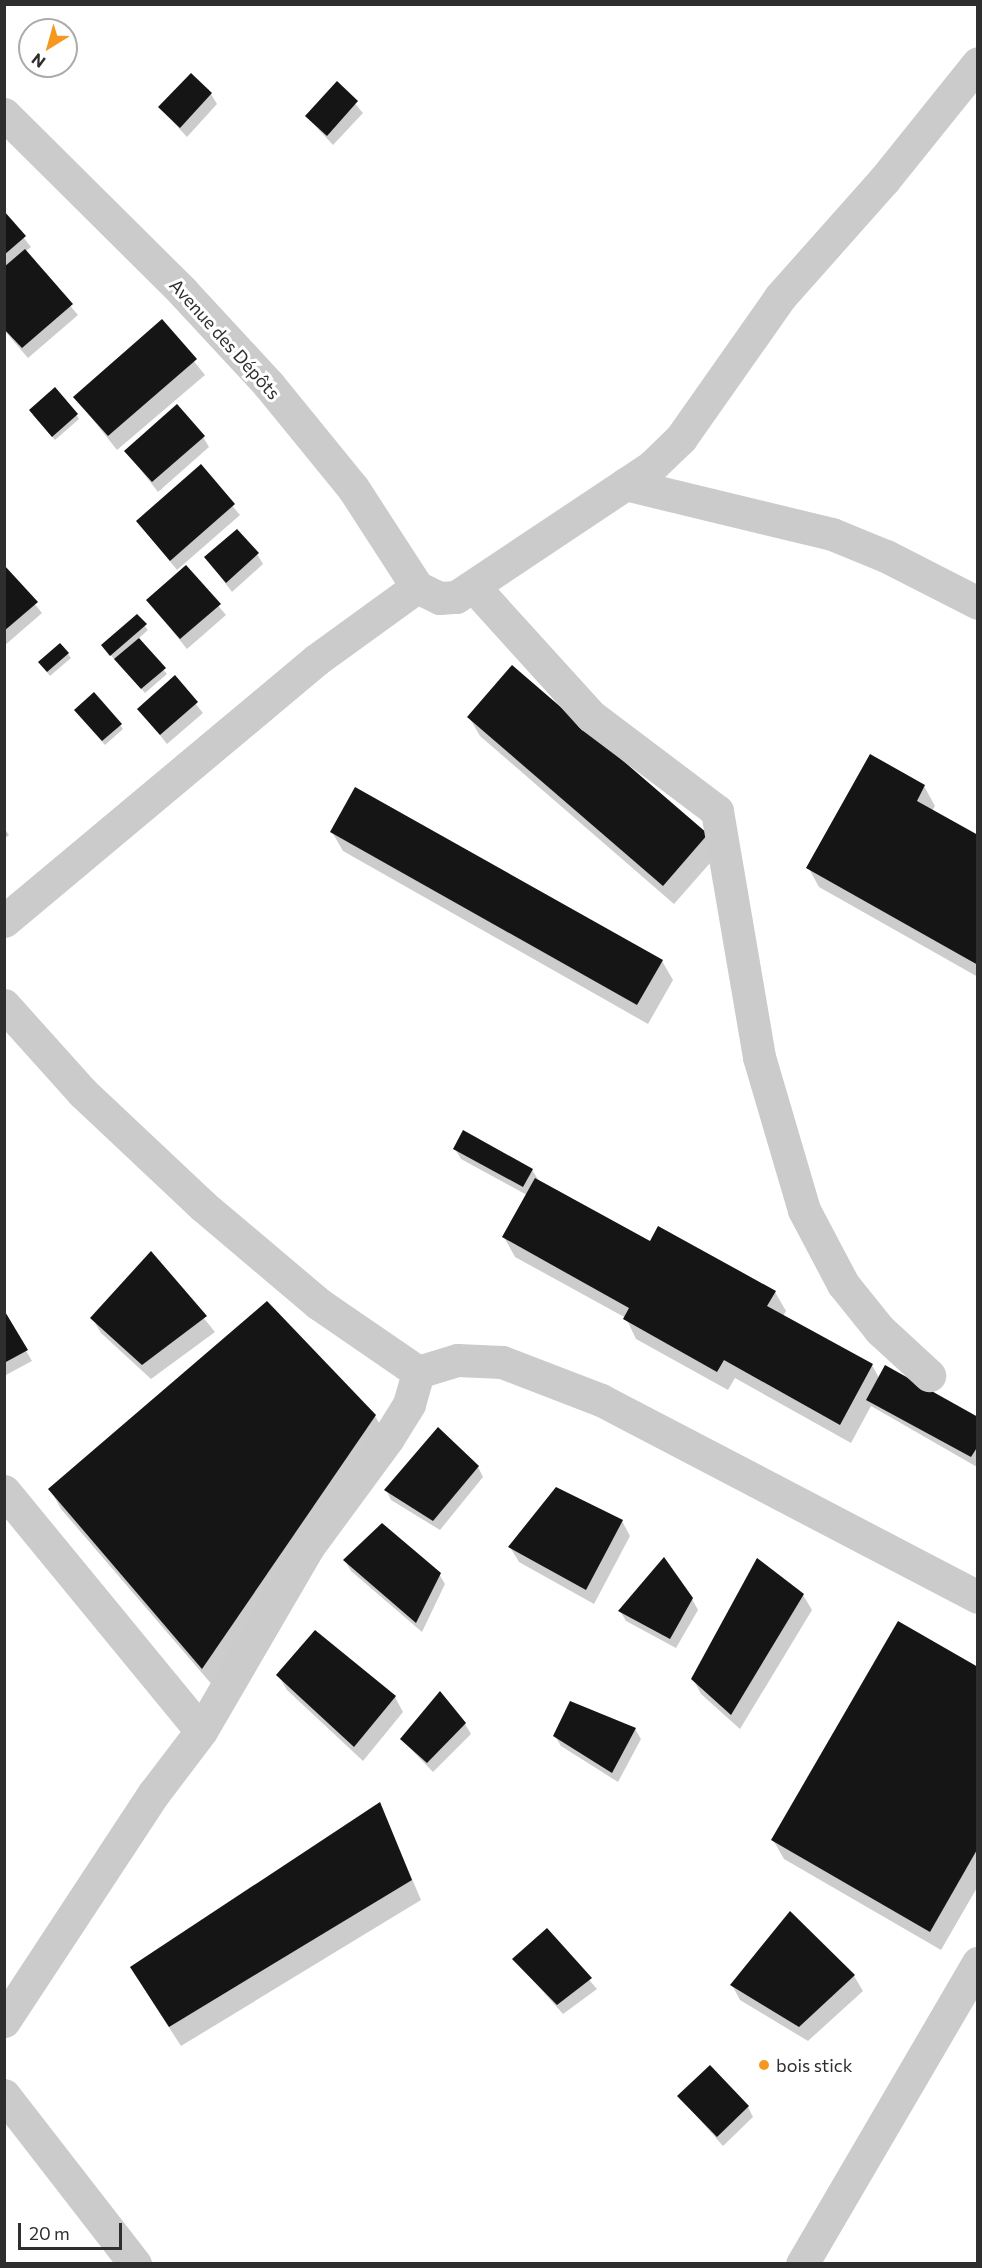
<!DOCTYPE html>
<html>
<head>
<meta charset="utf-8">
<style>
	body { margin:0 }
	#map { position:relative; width:982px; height:2268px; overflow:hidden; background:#fff; font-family:Commissioner,sans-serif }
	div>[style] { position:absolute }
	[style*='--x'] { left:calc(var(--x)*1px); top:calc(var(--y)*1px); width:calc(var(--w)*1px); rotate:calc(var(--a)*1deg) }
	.shadow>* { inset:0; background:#0003 }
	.building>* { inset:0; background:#151515 }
	.minor>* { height:33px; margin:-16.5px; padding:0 16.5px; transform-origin:16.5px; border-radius:16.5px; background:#cbcbcb }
	.dots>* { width:16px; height:16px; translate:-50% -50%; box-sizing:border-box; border:3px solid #fff; border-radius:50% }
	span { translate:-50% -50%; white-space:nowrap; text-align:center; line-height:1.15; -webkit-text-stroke:6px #fff; paint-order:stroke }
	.street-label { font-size:18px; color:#2e2e2e }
	.poi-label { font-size:18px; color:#2e2e2e }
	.left { translate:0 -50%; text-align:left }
	.frame { position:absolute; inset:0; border:6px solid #2e2e2e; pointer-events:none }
	.north { position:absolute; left:18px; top:18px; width:60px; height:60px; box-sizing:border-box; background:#fff; border:2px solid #ababab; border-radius:50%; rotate:217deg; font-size:16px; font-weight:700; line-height:24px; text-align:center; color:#2e2e2e }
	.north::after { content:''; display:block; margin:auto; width:21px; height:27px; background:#f69820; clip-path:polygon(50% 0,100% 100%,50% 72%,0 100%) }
	.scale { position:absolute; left:18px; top:2223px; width:104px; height:27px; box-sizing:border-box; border:3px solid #2e2e2e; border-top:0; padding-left:8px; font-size:18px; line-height:21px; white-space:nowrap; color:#2e2e2e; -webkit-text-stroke:4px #fff; paint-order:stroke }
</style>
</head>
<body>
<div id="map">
	<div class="shadow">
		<div style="clip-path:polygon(337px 83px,363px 113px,333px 145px,306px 116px)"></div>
		<div style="clip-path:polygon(211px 94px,217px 104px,187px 137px,160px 108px)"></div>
		<div style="clip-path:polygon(4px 213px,31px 247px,25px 252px,78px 315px,28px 358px,4px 330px)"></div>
		<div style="clip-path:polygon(162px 322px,205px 375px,117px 450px,75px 397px)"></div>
		<div style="clip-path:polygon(76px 414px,79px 419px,55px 440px,33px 415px)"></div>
		<div style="clip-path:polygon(203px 437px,209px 447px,158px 492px,126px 451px)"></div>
		<div style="clip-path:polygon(200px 467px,240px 515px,177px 570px,137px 521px)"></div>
		<div style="clip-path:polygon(257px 554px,263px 564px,232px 592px,206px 558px)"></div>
		<div style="clip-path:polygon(4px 567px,42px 613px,4px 646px)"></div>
		<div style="clip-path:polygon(186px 567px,226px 615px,187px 649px,148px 601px)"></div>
		<div style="clip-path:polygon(137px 616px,148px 630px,138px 639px,167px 674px,145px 693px,106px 650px)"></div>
		<div style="clip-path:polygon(68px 654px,71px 658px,50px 676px,40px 663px)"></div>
		<div style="clip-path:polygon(175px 678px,203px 713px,167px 744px,139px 709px)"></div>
		<div style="clip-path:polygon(79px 715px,120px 725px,123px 729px,105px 745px)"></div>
		<div style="clip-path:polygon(469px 717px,707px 835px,718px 854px,674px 904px,480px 736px)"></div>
		<div style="clip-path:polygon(924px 786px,935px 806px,932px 811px,978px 837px,978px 977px,819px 887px,808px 867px)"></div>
		<div style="clip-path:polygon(4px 828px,9px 835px,4px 839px)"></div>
		<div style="clip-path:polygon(332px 832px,662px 961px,673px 980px,648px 1024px,343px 851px)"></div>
		<div style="clip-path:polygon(455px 1149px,532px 1170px,539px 1181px,650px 1243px,775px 1292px,786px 1311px,783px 1316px,872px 1365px,879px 1378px,978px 1418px,977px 1467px,871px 1406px,851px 1443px,735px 1378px,728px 1390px,636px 1339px,626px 1318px,515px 1257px,504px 1237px,527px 1195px,461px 1159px)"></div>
		<div style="clip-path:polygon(151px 1253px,215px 1332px,151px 1379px,101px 1333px,92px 1318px)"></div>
		<div style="clip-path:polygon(4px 1313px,32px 1361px,4px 1376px)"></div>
		<div style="clip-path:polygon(375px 1416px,386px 1435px,214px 1687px,61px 1509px,50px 1489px)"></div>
		<div style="clip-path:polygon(478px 1467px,483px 1477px,440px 1530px,391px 1500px,386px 1490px)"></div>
		<div style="clip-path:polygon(622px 1521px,630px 1536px,594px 1604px,519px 1562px,510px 1547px)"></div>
		<div style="clip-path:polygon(345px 1561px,439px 1574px,445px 1584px,422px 1632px,351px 1571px)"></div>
		<div style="clip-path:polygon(803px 1595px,812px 1610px,740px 1729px,701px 1694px,693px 1679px)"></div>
		<div style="clip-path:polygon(692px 1599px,698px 1610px,676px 1648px,626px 1621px,620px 1611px)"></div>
		<div style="clip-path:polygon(978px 1669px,978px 1886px,941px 1950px,784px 1859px,773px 1840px)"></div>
		<div style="clip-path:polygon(278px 1675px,395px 1697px,403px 1712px,363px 1761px,287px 1690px)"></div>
		<div style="clip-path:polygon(465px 1724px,471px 1734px,433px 1772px,402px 1740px)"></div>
		<div style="clip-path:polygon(635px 1729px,641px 1739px,618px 1782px,561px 1746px,555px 1736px)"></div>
		<div style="clip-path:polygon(380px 1804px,421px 1900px,181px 2046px,143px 1987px)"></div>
		<div style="clip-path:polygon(546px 1930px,597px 1989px,563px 2014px,514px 1959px)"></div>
		<div style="clip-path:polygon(854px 1976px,863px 1991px,808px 2041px,740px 2000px,732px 1985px)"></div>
		<div style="clip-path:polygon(679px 2096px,748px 2107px,753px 2117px,723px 2146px)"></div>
	</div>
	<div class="building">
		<div style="clip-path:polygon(191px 73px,212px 93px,180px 128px,158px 107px)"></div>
		<div style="clip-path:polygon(337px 81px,358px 101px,327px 136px,305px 116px)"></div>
		<div style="clip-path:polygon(4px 211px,26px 236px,4px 255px)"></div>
		<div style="clip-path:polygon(25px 249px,73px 304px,22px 348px,4px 329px,4px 267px)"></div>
		<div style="clip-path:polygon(162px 319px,197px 359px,108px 436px,73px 397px)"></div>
		<div style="clip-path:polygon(55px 387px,78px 414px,52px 437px,29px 410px)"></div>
		<div style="clip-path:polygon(177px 404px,205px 436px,152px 482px,124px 451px)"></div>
		<div style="clip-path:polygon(201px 464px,235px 504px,170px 561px,136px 521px)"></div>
		<div style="clip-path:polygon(237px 529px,259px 553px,226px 583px,204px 557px)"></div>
		<div style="clip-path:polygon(4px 565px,38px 602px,4px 631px)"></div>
		<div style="clip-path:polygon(186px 565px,221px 604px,180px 639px,146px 600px)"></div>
		<div style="clip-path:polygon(137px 614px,147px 624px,110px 656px,101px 645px)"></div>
		<div style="clip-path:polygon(139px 638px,166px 668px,141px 689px,114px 659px)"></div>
		<div style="clip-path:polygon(60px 643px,69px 653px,47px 672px,38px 662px)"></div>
		<div style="clip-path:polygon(512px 665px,708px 834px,663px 886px,467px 717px)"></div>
		<div style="clip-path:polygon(175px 675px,198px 702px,160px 735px,137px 709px)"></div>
		<div style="clip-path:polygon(94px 692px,122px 724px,102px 741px,74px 710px)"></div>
		<div style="clip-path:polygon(870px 754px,925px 785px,917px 801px,978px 835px,978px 965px,806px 868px)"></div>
		<div style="clip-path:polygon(355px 787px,663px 960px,637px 1005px,330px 832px)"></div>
		<div style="clip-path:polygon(463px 1130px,533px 1169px,523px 1187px,453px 1149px)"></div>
		<div style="clip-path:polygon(535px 1178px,650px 1241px,658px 1226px,776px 1291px,767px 1306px,873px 1364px,840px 1425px,724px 1360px,717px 1372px,623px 1319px,629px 1308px,502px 1237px)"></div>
		<div style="clip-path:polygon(151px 1251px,207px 1316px,142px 1365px,90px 1318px)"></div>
		<div style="clip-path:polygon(267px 1301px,376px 1415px,202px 1669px,48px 1489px)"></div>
		<div style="clip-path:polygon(4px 1310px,28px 1350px,4px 1363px)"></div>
		<div style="clip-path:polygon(885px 1365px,978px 1417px,978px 1446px,971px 1457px,866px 1400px)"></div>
		<div style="clip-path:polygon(438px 1427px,479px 1466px,433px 1521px,384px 1490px)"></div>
		<div style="clip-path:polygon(556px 1487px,623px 1520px,586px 1590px,508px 1547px)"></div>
		<div style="clip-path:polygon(382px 1523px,441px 1573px,416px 1623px,343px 1560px)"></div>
		<div style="clip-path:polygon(664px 1557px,693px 1598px,670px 1639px,618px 1611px)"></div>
		<div style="clip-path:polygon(757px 1558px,804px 1594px,731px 1715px,691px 1679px)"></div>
		<div style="clip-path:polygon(898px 1621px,978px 1667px,978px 1848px,930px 1932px,771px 1840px)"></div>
		<div style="clip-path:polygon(315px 1630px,396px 1696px,354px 1747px,276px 1675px)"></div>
		<div style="clip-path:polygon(440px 1691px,466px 1723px,427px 1763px,400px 1739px)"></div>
		<div style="clip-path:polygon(570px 1701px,636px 1728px,612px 1773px,553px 1736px)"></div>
		<div style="clip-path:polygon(380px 1802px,412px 1880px,169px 2027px,130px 1967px)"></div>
		<div style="clip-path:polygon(790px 1911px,855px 1975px,799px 2027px,730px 1985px)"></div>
		<div style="clip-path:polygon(547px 1928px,592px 1978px,557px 2005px,512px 1959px)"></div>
		<div style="clip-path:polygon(710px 2065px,749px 2106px,717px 2137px,677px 2096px)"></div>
	</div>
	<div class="minor">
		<div style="--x:4;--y:114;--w:252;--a:44.8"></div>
		<div style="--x:183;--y:292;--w:127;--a:47.2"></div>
		<div style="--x:269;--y:385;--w:133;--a:50.8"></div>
		<div style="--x:353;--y:488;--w:118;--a:57.1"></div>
		<div style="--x:625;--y:484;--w:213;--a:13.6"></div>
		<div style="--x:832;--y:534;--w:58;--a:22.2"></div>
		<div style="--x:886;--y:556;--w:103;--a:27.1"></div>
		<div style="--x:417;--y:587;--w:25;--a:26"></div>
		<div style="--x:440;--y:598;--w:16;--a:-4"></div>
		<div style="--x:456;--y:597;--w:234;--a:-33.7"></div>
		<div style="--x:651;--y:467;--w:42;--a:-44"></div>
		<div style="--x:681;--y:438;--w:172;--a:-54.9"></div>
		<div style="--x:780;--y:297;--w:157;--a:-48.4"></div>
		<div style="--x:884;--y:180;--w:150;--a:-51.2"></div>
		<div style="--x:474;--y:587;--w:174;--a:47.8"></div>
		<div style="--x:591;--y:716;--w:158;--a:37"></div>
		<div style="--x:717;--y:811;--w:250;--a:80.3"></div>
		<div style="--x:759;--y:1057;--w:159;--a:73.6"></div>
		<div style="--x:804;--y:1210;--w:84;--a:62.2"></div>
		<div style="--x:843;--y:1284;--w:59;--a:51.2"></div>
		<div style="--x:880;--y:1330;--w:67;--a:42.6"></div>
		<div style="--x:4;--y:921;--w:407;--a:-39.9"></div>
		<div style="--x:316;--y:660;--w:125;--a:-35.9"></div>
		<div style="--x:4;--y:1005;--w:117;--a:48.1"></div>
		<div style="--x:82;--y:1092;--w:166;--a:43.3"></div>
		<div style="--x:203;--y:1206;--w:152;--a:40.2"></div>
		<div style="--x:319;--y:1304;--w:120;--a:34.5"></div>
		<div style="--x:418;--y:1372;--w:41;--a:-17.1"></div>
		<div style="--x:457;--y:1360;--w:45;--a:2.5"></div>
		<div style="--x:502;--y:1362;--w:106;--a:21"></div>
		<div style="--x:601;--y:1400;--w:425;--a:27.6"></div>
		<div style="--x:4;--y:1491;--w:310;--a:50.6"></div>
		<div style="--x:4;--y:2021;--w:273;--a:-56.7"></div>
		<div style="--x:154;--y:1793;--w:78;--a:-52.8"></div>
		<div style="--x:201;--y:1731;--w:213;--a:-59.8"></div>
		<div style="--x:308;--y:1547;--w:135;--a:-53.7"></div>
		<div style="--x:388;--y:1438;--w:40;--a:-58"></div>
		<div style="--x:409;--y:1404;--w:33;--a:-74"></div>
		<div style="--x:4;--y:2095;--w:214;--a:52.2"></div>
		<div style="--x:802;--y:2264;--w:349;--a:-59.7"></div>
	</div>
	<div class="dots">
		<div style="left:764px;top:2065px;background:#f69820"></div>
	</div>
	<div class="street-label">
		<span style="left:225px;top:339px;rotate:48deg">Avenue des Dépôts</span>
	</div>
	<div class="poi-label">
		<span class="left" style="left:776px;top:2065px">bois stick</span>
	</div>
	<div class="frame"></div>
	<div class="north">N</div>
	<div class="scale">20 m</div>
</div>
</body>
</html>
